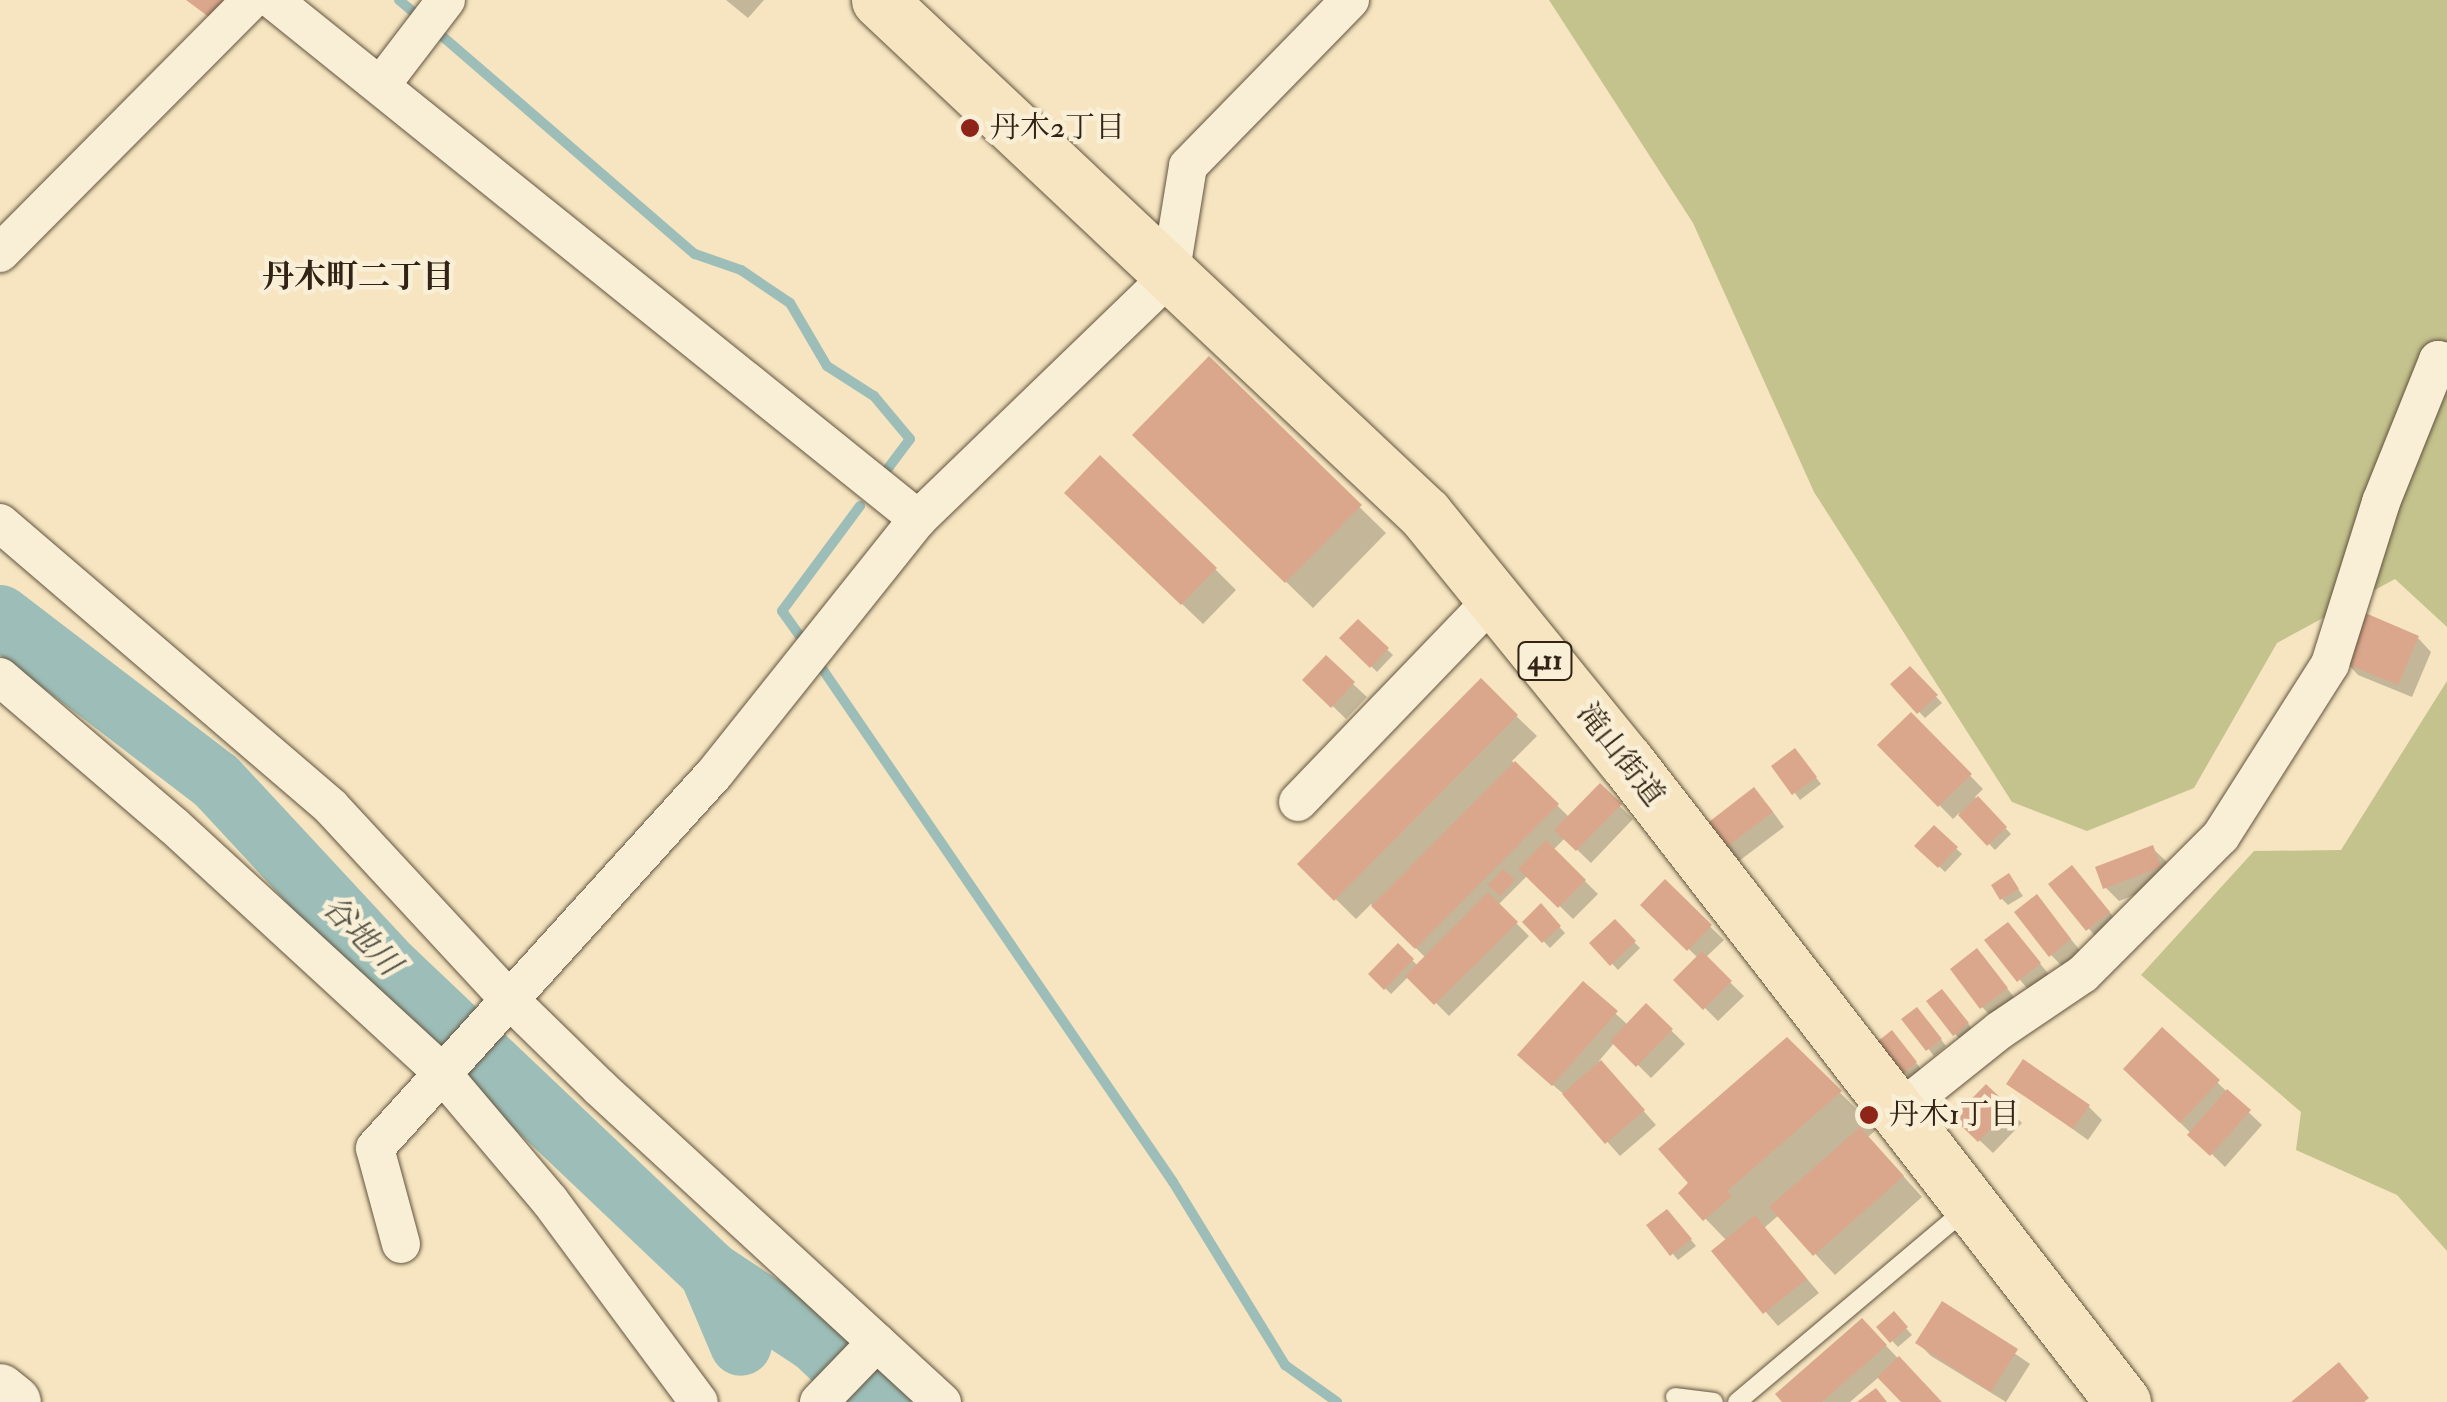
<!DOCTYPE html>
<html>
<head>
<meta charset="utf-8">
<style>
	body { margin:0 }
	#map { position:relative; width:2447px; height:1402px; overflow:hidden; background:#f6e5c0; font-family:"IM FELL Double Pica","Noto Serif JP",serif }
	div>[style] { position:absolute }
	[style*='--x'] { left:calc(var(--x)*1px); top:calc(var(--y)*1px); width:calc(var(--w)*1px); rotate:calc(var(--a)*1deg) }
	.green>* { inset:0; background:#c4c28d }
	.shadow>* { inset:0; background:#0003 }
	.stream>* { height:10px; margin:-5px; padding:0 5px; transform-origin:5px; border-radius:5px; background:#9dbeb8 }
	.river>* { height:62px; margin:-31px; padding:0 31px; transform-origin:31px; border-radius:31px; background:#9dbeb8 }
	.building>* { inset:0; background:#dba78c }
	.roads { filter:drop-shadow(0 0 2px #63543f) drop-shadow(0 0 2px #63543f) }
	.service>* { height:18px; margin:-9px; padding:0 9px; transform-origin:9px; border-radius:9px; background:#f9eed6 }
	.minor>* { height:38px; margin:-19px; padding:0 19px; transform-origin:19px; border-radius:19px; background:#f9eed6 }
	.secondary>* { height:52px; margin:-26px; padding:0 26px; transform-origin:26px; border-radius:26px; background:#f9eed6 }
	.trunk>* { height:55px; margin:-27.5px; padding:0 27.5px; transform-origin:27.5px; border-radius:27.5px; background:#f6e5c0 }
	.dots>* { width:28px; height:28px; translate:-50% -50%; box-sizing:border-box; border:5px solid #f9eed6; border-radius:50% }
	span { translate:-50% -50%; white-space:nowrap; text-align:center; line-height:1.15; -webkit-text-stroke:9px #f9eed6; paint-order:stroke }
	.shield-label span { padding:2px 8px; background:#f9eed6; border:2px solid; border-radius:8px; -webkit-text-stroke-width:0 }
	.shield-label { font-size:28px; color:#322314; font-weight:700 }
	.poi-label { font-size:30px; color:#322314 }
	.left { translate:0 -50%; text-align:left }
	.street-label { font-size:30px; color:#322314 }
	.neighbourhood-label { font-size:32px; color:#322314; font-weight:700 }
	.water-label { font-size:32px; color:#525245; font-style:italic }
</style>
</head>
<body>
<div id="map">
	<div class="green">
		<div style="clip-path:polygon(1549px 0,2447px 0,2447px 627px,2395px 579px,2277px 643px,2194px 788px,2087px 831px,2012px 802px,1814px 492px,1693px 223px)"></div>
		<div style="clip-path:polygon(2447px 681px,2447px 1251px,2397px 1195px,2296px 1150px,2301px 1112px,2141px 975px,2254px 851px,2341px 850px)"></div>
	</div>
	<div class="shadow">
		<div style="clip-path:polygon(726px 0,764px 0,748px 18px)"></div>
		<div style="clip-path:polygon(1209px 360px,1386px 533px,1313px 608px,1135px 435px)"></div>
		<div style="clip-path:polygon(1087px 513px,1216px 570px,1236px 590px,1203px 624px)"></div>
		<div style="clip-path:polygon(1358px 622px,1393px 655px,1377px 672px,1343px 638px)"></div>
		<div style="clip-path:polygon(2418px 638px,2431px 652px,2412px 697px,2358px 675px,2345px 661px)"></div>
		<div style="clip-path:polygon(1326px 659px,1367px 697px,1346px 719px,1306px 680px)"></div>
		<div style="clip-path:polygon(1910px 669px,1942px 703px,1925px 718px,1893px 685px)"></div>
		<div style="clip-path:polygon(1481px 682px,1537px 736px,1512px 761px,1570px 818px,1600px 787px,1633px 819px,1591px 863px,1565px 838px,1553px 850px,1598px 894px,1573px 919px,1528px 875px,1498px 905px,1529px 936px,1449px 1016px,1409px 976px,1391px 994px,1371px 974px,1398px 946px,1418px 966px,1426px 958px,1371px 904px,1356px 919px,1300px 864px)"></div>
		<div style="clip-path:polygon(1911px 715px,1983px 789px,1975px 797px,2011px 834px,1995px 850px,1959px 813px,1953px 819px,1880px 745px)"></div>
		<div style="clip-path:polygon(1801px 758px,1821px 784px,1800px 800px,1775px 766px)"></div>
		<div style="clip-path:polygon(1767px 804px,1784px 827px,1739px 861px,1709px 825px)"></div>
		<div style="clip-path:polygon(1934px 828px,1962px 854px,1945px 872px,1918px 846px)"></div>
		<div style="clip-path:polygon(2152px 848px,2166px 861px,2173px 880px,2119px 901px,2105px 887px)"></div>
		<div style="clip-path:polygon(2009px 876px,2023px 896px,2008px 905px,2002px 899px)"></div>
		<div style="clip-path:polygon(2085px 882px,2121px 926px,2101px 943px,2052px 885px)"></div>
		<div style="clip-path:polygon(1665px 883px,1724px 940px,1705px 958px,1744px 996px,1718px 1021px,1677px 980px,1698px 958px,1644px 905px)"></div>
		<div style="clip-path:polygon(2037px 898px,2083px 954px,2064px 968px,2051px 955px)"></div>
		<div style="clip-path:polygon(1541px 907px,1565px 933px,1550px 948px,1525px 922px)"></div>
		<div style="clip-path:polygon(1615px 923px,1640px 948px,1618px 970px,1593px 943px)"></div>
		<div style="clip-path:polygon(2008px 925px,2052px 978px,2032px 994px,1987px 941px)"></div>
		<div style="clip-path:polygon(1977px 952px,2019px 1003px,1995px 1020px,1982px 1007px)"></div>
		<div style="clip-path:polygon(1583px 984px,1628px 1025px,1647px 1007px,1685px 1044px,1651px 1078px,1615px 1042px,1599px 1061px,1656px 1125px,1620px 1156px,1567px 1097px,1533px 1068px)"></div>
		<div style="clip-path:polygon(1948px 998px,1973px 1030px,1961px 1040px,1955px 1034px)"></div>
		<div style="clip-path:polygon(1923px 1016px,1946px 1046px,1934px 1056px,1905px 1019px)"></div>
		<div style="clip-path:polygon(2162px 1030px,2262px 1125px,2225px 1167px,2126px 1069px)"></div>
		<div style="clip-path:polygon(1786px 1040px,1877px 1129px,1868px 1137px,1922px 1197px,1835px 1275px,1779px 1215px,1764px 1228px,1819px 1293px,1778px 1326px,1714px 1252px,1727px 1241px,1681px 1193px)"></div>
		<div style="clip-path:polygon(1898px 1040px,1921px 1069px,1911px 1078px,1905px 1072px)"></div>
		<div style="clip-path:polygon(2009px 1084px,2089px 1107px,2102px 1120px,2088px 1140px)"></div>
		<div style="clip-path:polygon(1986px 1088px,2022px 1123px,1993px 1153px,1956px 1118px)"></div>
		<div style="clip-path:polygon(1673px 1218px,1696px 1246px,1678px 1260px,1650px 1226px)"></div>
		<div style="clip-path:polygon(1943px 1304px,2030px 1364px,2006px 1402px,1931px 1356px,1918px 1343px)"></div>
		<div style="clip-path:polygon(1894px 1315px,1912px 1335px,1898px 1347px,1879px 1327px)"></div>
		<div style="clip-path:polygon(1875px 1334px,1939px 1402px,1904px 1402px,1880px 1376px,1850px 1402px,1786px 1402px)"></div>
	</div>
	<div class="stream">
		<div style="--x:399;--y:0;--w:25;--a:40"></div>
		<div style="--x:442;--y:36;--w:334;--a:40.8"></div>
		<div style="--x:695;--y:254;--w:49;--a:19.2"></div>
		<div style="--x:741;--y:270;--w:59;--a:34"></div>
		<div style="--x:790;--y:303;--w:73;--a:59.6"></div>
		<div style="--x:827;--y:366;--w:56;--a:32.6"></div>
		<div style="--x:874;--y:396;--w:56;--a:50.1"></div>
		<div style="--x:910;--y:439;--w:50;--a:126.9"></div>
		<div style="--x:807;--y:646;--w:43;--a:-125.5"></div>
		<div style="--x:782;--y:611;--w:131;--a:-53.4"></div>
		<div style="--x:819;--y:664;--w:627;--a:55.65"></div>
		<div style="--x:1173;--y:1182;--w:215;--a:58.5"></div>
		<div style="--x:1285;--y:1365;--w:64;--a:35.4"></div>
	</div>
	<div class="river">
		<div style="--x:0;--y:616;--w:272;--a:37.4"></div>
		<div style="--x:216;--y:781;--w:255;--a:47.1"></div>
		<div style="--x:390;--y:968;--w:441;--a:43.5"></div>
		<div style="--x:710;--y:1272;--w:79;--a:67"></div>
		<div style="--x:710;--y:1272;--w:127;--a:33.4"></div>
		<div style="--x:816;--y:1342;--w:88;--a:43.2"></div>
	</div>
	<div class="building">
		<div style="clip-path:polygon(186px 0,226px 0,213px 20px)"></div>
		<div style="clip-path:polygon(1209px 356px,1362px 505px,1285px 583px,1132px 435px)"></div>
		<div style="clip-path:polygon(1100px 455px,1217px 568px,1181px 605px,1064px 493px)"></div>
		<div style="clip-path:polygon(2363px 612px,2419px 636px,2398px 685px,2342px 662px)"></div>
		<div style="clip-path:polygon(1358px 619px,1389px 648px,1370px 668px,1339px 638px)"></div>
		<div style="clip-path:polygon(1326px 655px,1355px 682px,1331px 708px,1302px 680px)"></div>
		<div style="clip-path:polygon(1910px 666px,1938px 695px,1917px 714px,1890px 684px)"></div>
		<div style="clip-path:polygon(1481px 678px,1518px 715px,1334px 901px,1297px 864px)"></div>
		<div style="clip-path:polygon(1911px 712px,1972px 774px,1938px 807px,1877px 745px)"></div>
		<div style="clip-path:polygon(1795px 748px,1817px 777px,1792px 795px,1771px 766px)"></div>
		<div style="clip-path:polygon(1515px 761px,1559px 804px,1415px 949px,1371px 906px)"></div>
		<div style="clip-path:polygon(1600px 783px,1622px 804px,1576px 851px,1554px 830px)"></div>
		<div style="clip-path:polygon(1754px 787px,1773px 812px,1724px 849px,1705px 825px)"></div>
		<div style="clip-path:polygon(1978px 796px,2007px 827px,1987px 846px,1958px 815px)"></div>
		<div style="clip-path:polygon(1934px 825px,1958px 847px,1938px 868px,1914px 846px)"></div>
		<div style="clip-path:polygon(1546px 840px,1586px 880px,1558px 908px,1518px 869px)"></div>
		<div style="clip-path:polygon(2153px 845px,2161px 867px,2103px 889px,2095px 867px)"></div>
		<div style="clip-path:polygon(2072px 865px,2110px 912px,2086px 931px,2048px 884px)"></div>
		<div style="clip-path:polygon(1503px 869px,1515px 880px,1500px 896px,1488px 885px)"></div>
		<div style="clip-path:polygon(2009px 873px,2019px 889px,2000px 900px,1991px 885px)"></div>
		<div style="clip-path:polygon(1665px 879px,1712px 925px,1687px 951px,1640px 905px)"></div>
		<div style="clip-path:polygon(1488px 892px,1518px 922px,1434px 1005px,1405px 976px)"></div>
		<div style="clip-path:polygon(2037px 894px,2071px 939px,2049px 957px,2014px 912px)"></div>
		<div style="clip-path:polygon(1541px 903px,1561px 926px,1542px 943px,1522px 922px)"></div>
		<div style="clip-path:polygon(1615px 919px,1636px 941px,1610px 966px,1589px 943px)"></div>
		<div style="clip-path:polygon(2008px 922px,2041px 963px,2017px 982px,1984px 940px)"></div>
		<div style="clip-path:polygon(1398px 943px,1414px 959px,1384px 990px,1368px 974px)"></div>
		<div style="clip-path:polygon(1977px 948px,2008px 988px,1980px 1009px,1950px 969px)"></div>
		<div style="clip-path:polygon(1702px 951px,1732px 981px,1703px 1010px,1673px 980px)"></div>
		<div style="clip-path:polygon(1583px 981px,1618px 1011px,1552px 1086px,1517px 1055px)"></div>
		<div style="clip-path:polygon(1942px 989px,1969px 1023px,1953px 1036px,1926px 1001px)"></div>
		<div style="clip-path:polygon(1646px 1003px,1673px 1029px,1636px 1067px,1610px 1041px)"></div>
		<div style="clip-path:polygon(1917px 1007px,1942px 1039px,1926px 1051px,1901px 1019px)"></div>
		<div style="clip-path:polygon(2162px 1027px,2220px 1080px,2180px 1123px,2123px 1069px)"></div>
		<div style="clip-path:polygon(1892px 1030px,1917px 1062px,1903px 1074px,1877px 1042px)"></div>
		<div style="clip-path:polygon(1787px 1037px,1842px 1091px,1727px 1191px,1732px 1196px,1703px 1221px,1678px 1193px,1688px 1183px,1658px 1149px)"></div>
		<div style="clip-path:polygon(2023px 1059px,2090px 1105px,2073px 1129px,2006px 1084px)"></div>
		<div style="clip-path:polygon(1601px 1060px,1645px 1110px,1605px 1144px,1562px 1094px)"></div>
		<div style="clip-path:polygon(1986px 1084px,2011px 1108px,1978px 1142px,1953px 1118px)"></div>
		<div style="clip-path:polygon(2227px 1089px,2251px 1110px,2210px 1156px,2187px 1135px)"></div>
		<div style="clip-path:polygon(1860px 1127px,1904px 1176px,1813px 1256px,1769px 1207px)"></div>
		<div style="clip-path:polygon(1667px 1209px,1692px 1239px,1670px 1256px,1646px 1225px)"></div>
		<div style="clip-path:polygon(1755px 1215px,1807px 1279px,1763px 1314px,1711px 1251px)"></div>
		<div style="clip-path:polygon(1942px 1301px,2018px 1349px,1991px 1392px,1915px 1343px)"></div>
		<div style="clip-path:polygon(1894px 1311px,1908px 1327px,1890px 1343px,1876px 1327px)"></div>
		<div style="clip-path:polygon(1862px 1318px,1887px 1345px,1822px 1402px,1782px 1402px,1775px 1394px)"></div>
		<div style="clip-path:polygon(1899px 1356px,1942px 1402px,1901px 1402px,1877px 1377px)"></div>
		<div style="clip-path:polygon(2339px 1362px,2369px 1398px,2364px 1402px,2291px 1402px)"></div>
		<div style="clip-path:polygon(1876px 1388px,1887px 1402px,1857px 1402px)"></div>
	</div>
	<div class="roads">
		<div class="service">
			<div style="--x:1675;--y:1397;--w:39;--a:7"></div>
			<div style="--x:1737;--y:1402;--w:298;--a:-40.1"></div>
		</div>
		<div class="minor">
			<div style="--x:273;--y:0;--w:828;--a:38.82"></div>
			<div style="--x:381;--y:85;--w:107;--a:-52.6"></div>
			<div style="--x:0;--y:253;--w:356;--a:-45.2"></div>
			<div style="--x:0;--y:523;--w:436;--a:40.6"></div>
			<div style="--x:331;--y:807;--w:263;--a:47.2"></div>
			<div style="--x:510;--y:1000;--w:124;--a:44.3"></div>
			<div style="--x:599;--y:1087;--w:466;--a:42.6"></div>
			<div style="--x:0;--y:677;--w:229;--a:40.6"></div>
			<div style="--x:174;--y:826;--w:362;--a:42.6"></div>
			<div style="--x:440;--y:1071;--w:170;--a:49.8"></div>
			<div style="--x:550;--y:1201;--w:250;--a:53.5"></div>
			<div style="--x:1298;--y:802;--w:283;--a:-46.1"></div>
			<div style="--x:1896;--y:1113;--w:133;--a:-38.6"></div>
			<div style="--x:2000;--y:1030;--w:100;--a:-34"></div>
			<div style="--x:2083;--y:974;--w:195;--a:-45"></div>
			<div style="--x:2221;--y:836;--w:204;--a:-57.6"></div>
			<div style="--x:2330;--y:664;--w:170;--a:-72.5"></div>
			<div style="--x:2381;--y:502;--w:153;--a:-68.1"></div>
			<div style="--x:2438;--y:360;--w:9;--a:13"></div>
			<div style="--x:401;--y:1244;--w:99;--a:-105.2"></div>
			<div style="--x:375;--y:1148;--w:506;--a:-47.8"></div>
			<div style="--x:715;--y:773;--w:325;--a:-51.4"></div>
			<div style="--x:918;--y:519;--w:350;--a:-44"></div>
			<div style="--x:1170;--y:276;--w:111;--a:-80.7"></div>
			<div style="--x:1188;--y:166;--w:232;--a:-45.7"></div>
			<div style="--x:819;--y:1402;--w:83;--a:-46"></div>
		</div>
		<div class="secondary">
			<div style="--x:0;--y:1390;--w:19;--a:39"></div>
		</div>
		<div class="trunk">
			<div style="--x:879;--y:0;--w:750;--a:43.27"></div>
			<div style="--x:1425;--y:514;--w:318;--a:50.9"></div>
			<div style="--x:1626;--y:761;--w:811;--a:52.21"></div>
		</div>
	</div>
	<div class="dots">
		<div style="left:970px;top:128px;background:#8f2418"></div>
		<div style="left:1869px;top:1115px;background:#8f2418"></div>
	</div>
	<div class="shield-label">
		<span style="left:1545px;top:661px">411</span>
	</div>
	<div class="poi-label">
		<span class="left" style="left:990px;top:128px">丹木2丁目</span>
		<span class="left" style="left:1889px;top:1115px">丹木1丁目</span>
	</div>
	<div class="street-label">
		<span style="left:1620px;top:755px;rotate:52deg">滝山街道</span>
	</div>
	<div class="neighbourhood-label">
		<span style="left:358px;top:277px">丹木町二丁目</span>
	</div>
	<div class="water-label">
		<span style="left:361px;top:936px;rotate:46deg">谷地川</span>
	</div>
</div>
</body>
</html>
